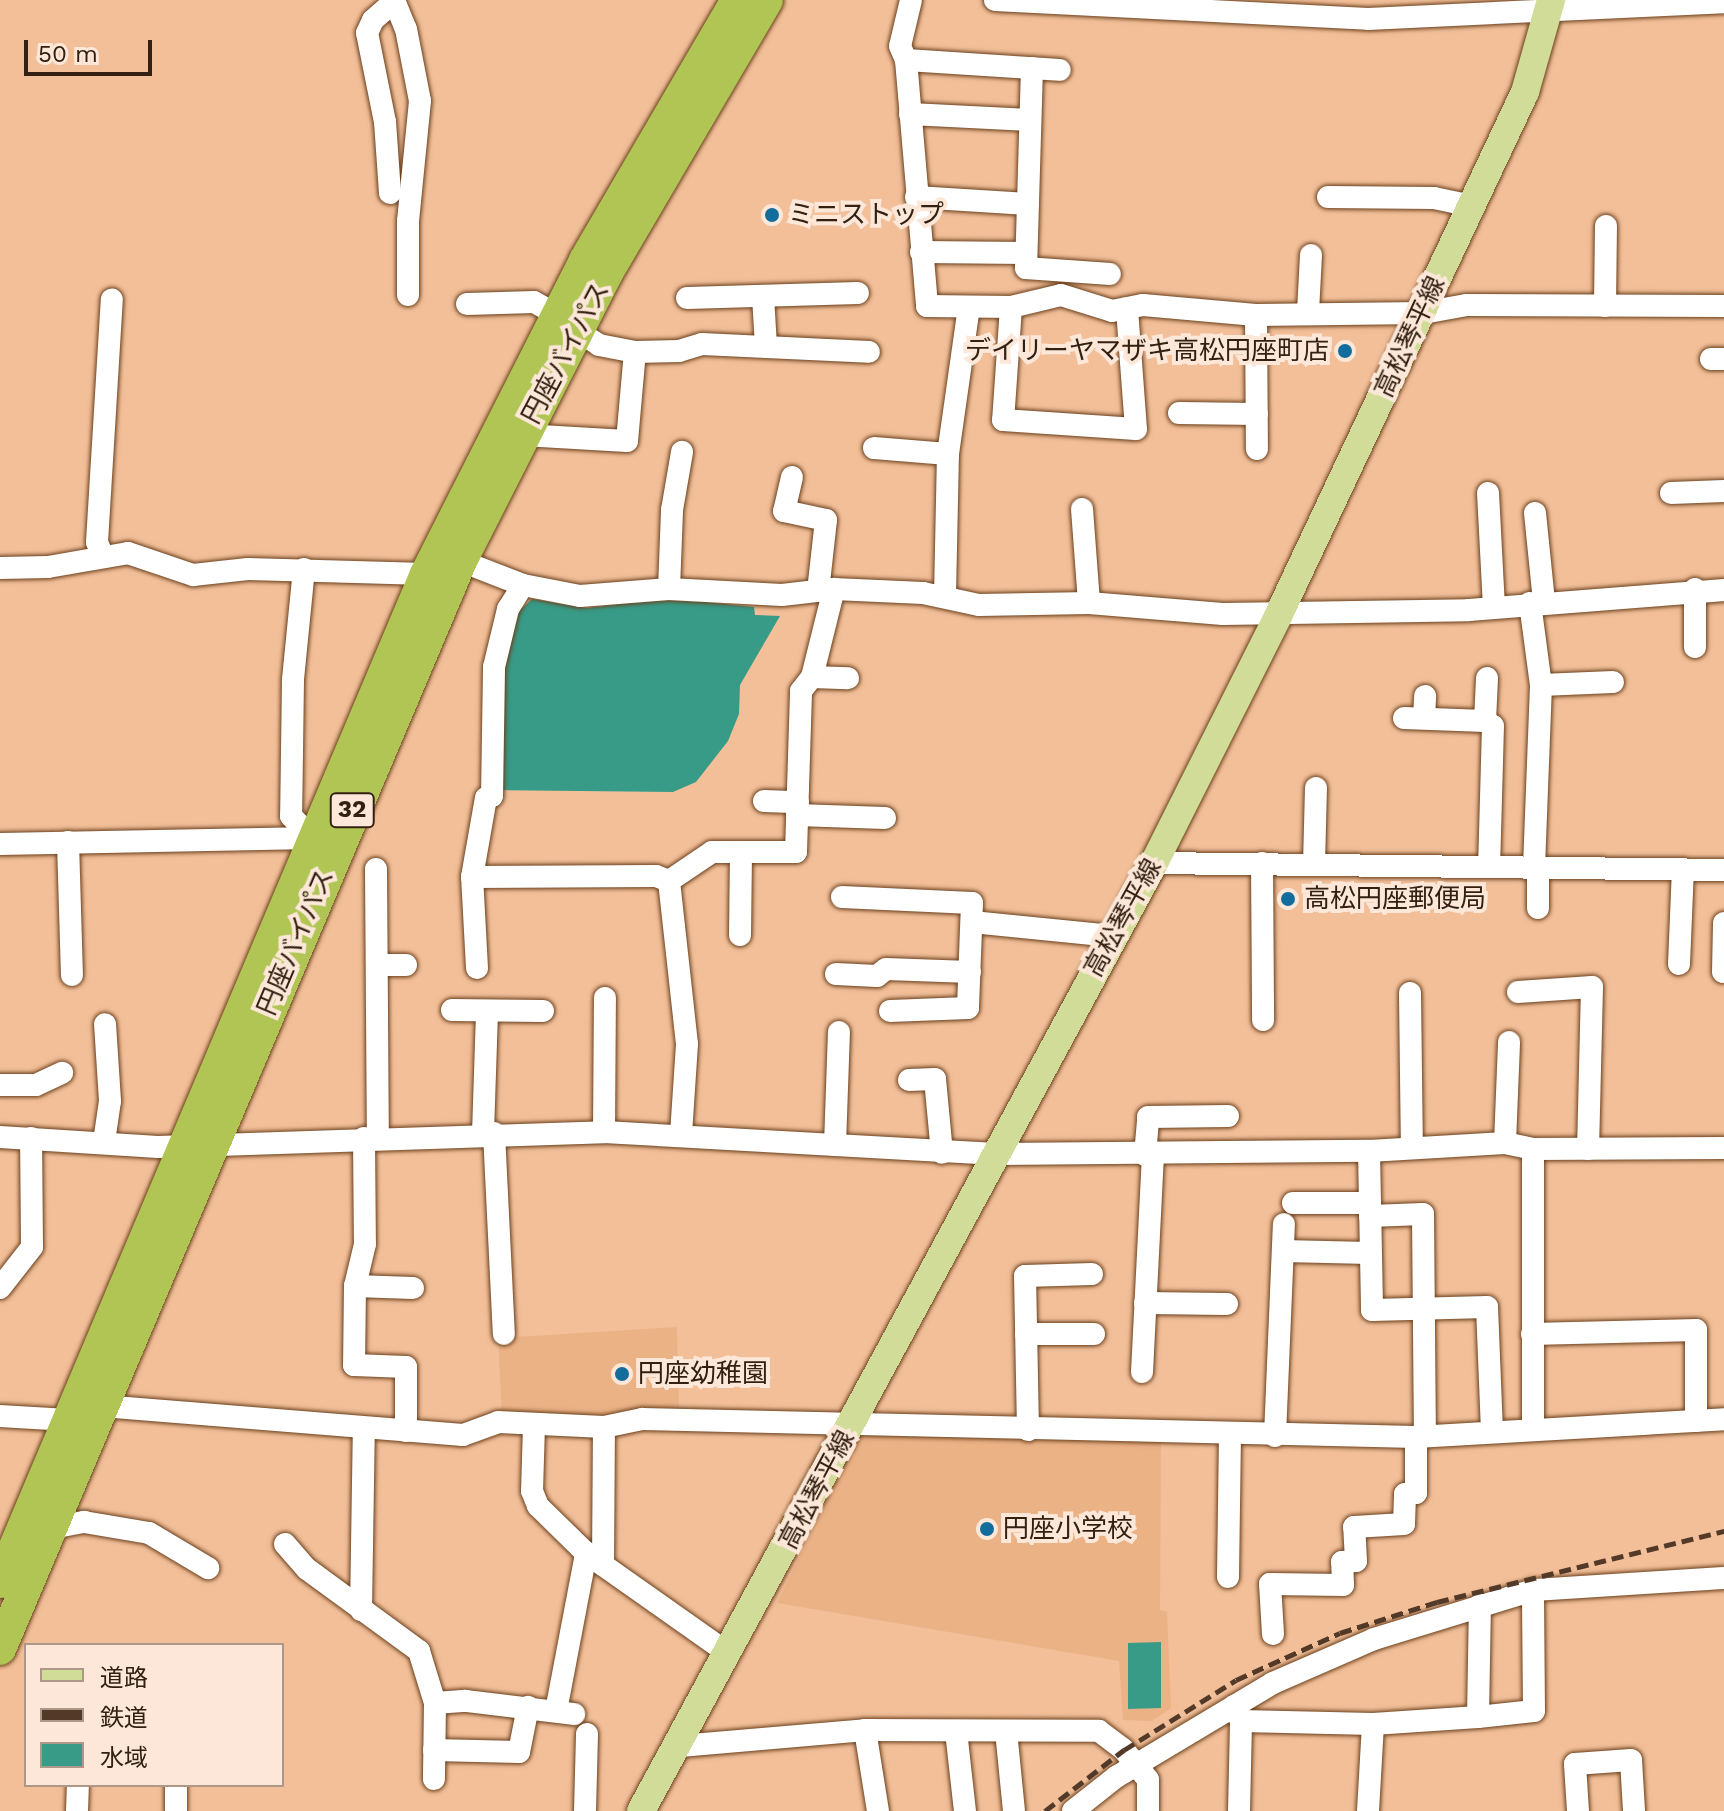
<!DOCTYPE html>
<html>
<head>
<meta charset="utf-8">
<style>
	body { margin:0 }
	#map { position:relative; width:1724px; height:1811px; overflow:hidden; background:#f2bf99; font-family:"Work Sans","Noto Sans JP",sans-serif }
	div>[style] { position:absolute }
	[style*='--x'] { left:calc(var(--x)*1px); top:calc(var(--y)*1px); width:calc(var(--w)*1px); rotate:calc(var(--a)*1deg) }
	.built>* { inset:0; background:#ebb286 }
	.water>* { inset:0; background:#379b88 }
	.roads { filter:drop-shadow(0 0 2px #6b401c) drop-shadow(0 0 2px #6b401c) }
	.minor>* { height:22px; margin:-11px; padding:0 11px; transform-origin:11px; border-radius:11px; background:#fff }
	.major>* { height:28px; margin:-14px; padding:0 14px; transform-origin:14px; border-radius:14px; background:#d0dc98 }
	.highway>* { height:32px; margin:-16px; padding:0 16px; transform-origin:16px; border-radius:16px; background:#b0c554 }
	.rail>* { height:5px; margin-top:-2.5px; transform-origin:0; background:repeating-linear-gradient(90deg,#533a28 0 12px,transparent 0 18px) }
	.dots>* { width:22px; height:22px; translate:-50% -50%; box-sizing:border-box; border:4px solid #fce7d8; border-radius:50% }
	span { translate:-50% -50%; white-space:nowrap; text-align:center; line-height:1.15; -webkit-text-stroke:8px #fce7d8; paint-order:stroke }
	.shield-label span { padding:2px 6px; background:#fce7d8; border:2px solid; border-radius:6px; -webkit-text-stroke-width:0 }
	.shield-label { font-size:24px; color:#332011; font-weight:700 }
	.poi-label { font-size:26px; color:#332011 }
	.left { translate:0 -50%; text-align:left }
	.right { translate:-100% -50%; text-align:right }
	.street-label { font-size:26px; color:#332011 }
	.legend { position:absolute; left:24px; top:1643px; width:260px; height:144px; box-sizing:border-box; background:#fce7d8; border:2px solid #ac9788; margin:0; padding:10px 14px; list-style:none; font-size:24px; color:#332011 }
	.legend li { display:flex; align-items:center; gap:16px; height:40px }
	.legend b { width:40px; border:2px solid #ac9788 }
	.scale { position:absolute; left:24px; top:40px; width:128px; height:36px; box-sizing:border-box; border:4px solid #332011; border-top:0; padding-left:10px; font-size:24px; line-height:28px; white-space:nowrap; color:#332011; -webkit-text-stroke:6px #fce7d8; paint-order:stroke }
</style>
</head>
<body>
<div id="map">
	<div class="built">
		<div style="clip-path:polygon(677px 1327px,679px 1414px,603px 1423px,502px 1417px,498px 1338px)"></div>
		<div style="clip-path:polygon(869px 1431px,1161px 1440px,1160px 1610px,1167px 1612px,1171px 1708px,1152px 1721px,1123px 1720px,1119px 1661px,777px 1603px,858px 1438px)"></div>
	</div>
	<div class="water">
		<div style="clip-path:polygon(532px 599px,587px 608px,655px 600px,704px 602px,754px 607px,755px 615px,780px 616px,740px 685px,739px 714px,728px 741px,696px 782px,673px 792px,497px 790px,498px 681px,515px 615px)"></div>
		<div style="clip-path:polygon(1161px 1642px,1161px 1708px,1128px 1709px,1128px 1643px)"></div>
	</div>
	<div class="roads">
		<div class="minor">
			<div style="--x:394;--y:0;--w:31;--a:68"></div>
			<div style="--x:406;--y:29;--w:73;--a:79"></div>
			<div style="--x:420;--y:101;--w:121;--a:95.7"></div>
			<div style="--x:408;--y:221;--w:74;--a:90"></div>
			<div style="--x:911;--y:0;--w:47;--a:103.4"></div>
			<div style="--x:900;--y:46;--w:15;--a:67"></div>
			<div style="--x:906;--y:60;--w:247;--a:85.1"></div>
			<div style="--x:927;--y:306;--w:84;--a:0.7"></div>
			<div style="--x:1011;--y:307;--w:51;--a:-13.5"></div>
			<div style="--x:1061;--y:295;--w:53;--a:17.4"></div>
			<div style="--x:1112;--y:311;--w:32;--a:-11"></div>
			<div style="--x:1143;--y:305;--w:113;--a:5.1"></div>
			<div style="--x:1256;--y:315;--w:166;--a:-0.7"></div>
			<div style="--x:1422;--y:313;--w:46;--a:-10.1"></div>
			<div style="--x:1467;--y:305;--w:257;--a:0.2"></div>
			<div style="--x:995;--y:0;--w:373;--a:2.9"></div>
			<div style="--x:1368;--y:19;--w:356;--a:-2.7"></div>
			<div style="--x:906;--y:60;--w:154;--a:3.7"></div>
			<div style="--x:1032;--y:68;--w:200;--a:91.7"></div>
			<div style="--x:1026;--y:268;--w:84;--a:4.1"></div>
			<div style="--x:910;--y:114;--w:120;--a:2.9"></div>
			<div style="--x:390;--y:193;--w:71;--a:-94"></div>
			<div style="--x:385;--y:122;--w:91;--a:-101.4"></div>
			<div style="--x:367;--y:33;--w:14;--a:-65"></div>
			<div style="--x:373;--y:20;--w:28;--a:-41"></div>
			<div style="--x:916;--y:197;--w:112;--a:3.6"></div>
			<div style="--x:1328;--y:197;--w:106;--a:0.5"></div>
			<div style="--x:1434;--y:198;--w:39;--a:12"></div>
			<div style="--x:921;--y:252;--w:105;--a:0.5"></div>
			<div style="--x:763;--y:296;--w:51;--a:86.6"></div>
			<div style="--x:687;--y:298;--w:171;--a:-1.7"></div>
			<div style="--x:467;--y:304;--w:67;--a:-1.7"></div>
			<div style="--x:534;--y:302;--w:25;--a:29"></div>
			<div style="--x:1605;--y:306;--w:80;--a:-89.3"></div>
			<div style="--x:1011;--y:307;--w:113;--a:94"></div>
			<div style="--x:1003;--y:420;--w:133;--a:3.9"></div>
			<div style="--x:1136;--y:429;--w:121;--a:-94.3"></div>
			<div style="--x:1308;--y:312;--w:57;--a:-87"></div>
			<div style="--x:1256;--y:315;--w:134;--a:89.6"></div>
			<div style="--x:577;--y:331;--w:26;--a:32"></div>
			<div style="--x:599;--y:345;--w:37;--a:11"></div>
			<div style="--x:635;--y:352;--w:44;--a:-1.3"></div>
			<div style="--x:679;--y:351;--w:24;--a:-17"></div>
			<div style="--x:702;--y:344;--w:167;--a:2.7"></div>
			<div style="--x:1711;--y:359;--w:13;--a:0"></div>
			<div style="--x:1179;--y:413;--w:78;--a:0.7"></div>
			<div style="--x:523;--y:435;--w:104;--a:3.3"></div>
			<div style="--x:627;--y:441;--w:89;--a:-84.9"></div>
			<div style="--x:874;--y:448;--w:74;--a:4.6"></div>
			<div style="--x:792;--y:477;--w:35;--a:103"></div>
			<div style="--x:784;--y:511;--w:43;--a:12.1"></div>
			<div style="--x:826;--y:520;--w:71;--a:96.4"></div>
			<div style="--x:1488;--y:493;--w:114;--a:87"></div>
			<div style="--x:1671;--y:493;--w:53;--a:-2.2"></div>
			<div style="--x:1082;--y:509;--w:94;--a:85.7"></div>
			<div style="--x:1535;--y:513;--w:88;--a:84.2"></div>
			<div style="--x:102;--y:554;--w:13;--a:-113"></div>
			<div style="--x:97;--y:542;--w:243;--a:-86.5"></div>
			<div style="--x:0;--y:568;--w:48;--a:-1.2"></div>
			<div style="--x:48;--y:567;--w:81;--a:-9.9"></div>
			<div style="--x:128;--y:553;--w:69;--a:18.7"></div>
			<div style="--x:193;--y:575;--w:55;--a:-6.2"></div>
			<div style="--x:248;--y:569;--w:178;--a:1.6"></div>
			<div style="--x:426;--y:574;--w:37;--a:-20"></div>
			<div style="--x:461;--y:561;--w:66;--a:21.2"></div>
			<div style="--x:523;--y:585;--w:58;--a:10.9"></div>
			<div style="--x:580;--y:596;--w:89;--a:-4.5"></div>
			<div style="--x:669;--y:589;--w:113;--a:3"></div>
			<div style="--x:782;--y:595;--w:52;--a:-6.6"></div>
			<div style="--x:834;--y:589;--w:89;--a:2.6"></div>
			<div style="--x:923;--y:593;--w:57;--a:12.1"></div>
			<div style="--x:979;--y:605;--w:110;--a:-1"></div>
			<div style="--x:1089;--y:603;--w:134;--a:4.7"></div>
			<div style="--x:1223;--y:614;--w:246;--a:-0.9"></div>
			<div style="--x:1469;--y:610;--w:256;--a:-4.5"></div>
			<div style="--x:304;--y:569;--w:112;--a:95.7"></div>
			<div style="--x:293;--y:680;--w:136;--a:90.8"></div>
			<div style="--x:291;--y:816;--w:30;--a:46"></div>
			<div style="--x:669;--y:589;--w:79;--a:-87.8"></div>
			<div style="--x:672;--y:510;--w:59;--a:-80.2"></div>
			<div style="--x:1695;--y:589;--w:58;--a:90"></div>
			<div style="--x:945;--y:596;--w:142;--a:-88.8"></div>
			<div style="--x:948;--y:454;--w:148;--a:-81.9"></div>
			<div style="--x:1530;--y:603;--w:83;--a:82.4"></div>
			<div style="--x:1541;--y:685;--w:182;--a:92.2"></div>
			<div style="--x:812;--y:677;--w:36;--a:2"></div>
			<div style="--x:1541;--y:685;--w:72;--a:-2.4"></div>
			<div style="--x:1404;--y:718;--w:81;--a:2.1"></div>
			<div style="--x:1485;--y:721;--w:9;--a:32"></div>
			<div style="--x:1493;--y:726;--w:140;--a:91.6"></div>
			<div style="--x:1424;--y:718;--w:22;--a:-87"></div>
			<div style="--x:1485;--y:721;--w:43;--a:-87.3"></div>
			<div style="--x:764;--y:801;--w:34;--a:2"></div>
			<div style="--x:797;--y:815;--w:88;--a:2"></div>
			<div style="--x:68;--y:842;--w:133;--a:88.3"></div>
			<div style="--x:0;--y:844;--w:312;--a:-1.1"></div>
			<div style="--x:312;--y:838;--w:13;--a:29"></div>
			<div style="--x:1154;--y:863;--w:570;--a:0.7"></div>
			<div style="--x:1262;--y:863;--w:157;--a:89.6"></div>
			<div style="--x:1314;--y:864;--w:76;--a:-88.5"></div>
			<div style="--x:376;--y:869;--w:269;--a:89.6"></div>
			<div style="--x:472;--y:877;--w:184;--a:-0.3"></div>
			<div style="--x:656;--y:876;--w:14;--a:21"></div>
			<div style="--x:669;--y:881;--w:52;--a:-34"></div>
			<div style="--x:712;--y:852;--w:84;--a:0"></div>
			<div style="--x:796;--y:852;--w:161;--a:-88.2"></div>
			<div style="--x:801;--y:691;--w:18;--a:-52"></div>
			<div style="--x:812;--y:677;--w:91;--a:-76"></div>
			<div style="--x:669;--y:881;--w:164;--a:83.7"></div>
			<div style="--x:687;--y:1044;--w:91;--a:93.8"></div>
			<div style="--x:842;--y:897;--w:130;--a:2.6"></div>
			<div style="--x:972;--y:903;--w:105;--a:92.2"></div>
			<div style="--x:968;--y:1008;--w:78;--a:177.8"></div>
			<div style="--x:1538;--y:908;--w:41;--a:-90"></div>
			<div style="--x:972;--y:922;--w:141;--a:5.7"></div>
			<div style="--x:740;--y:935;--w:83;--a:-89.3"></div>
			<div style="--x:1679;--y:964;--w:95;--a:-87.6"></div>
			<div style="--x:377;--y:965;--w:29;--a:0"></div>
			<div style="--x:477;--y:968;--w:91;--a:-93.1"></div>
			<div style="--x:472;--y:877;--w:80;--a:-80"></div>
			<div style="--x:486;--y:798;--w:6;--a:-18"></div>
			<div style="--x:492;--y:796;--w:129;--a:-89.1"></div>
			<div style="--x:494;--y:667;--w:60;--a:-76.4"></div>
			<div style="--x:508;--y:609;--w:28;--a:-58"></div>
			<div style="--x:1723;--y:972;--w:49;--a:-88.8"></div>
			<div style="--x:836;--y:974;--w:41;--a:2.8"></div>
			<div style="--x:877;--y:976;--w:11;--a:-38"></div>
			<div style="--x:886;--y:969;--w:84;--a:2"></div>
			<div style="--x:1518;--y:992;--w:74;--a:-3.9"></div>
			<div style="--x:1592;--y:987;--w:162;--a:91.4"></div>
			<div style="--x:1410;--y:993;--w:153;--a:89.3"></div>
			<div style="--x:452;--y:1010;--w:91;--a:0.6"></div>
			<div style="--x:909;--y:1080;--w:26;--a:-2"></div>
			<div style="--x:935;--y:1079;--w:74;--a:84.6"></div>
			<div style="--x:0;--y:1085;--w:36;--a:0"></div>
			<div style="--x:36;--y:1085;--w:29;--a:-25"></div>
			<div style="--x:604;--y:1132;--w:134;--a:-89.6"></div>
			<div style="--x:483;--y:1133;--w:122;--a:-88.1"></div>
			<div style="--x:494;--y:1133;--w:201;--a:87.2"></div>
			<div style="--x:0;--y:1137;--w:158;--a:3.6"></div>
			<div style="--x:158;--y:1147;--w:446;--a:-1.9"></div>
			<div style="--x:604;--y:1132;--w:393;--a:3.2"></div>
			<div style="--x:996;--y:1154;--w:373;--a:-0.5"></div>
			<div style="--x:1369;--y:1151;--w:136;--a:-3.4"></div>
			<div style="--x:1505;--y:1143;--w:29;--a:12"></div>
			<div style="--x:1533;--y:1149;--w:191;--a:-0.3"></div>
			<div style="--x:364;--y:1138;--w:106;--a:89.5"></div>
			<div style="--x:365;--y:1244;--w:43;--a:103.4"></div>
			<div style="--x:355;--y:1286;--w:79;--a:90.7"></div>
			<div style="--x:354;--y:1365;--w:52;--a:2.2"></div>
			<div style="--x:406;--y:1367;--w:64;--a:90"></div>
			<div style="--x:104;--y:1142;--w:41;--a:-81.7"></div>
			<div style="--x:110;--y:1101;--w:77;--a:-93.7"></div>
			<div style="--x:1505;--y:1143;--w:101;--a:-87.7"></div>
			<div style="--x:835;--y:1145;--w:113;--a:-88"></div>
			<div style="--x:1533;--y:1149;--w:278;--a:90"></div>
			<div style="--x:1369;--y:1151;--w:159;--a:88.9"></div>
			<div style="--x:1372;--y:1310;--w:115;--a:-1.5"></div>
			<div style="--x:1487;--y:1307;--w:124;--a:87.7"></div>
			<div style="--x:1145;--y:1155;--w:38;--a:-85"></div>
			<div style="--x:1148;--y:1117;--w:80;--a:-0.7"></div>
			<div style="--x:1293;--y:1203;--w:77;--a:0"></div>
			<div style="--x:1370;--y:1216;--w:53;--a:-2.2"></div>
			<div style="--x:1423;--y:1214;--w:222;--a:89.5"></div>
			<div style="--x:1283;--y:1251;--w:86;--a:1.3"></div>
			<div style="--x:355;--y:1286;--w:58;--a:2"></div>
			<div style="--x:0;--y:1288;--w:52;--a:-52"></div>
			<div style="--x:32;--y:1247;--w:109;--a:-90.5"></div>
			<div style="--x:1145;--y:1303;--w:82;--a:0.7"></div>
			<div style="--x:1026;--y:1334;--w:68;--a:0"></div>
			<div style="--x:1532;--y:1334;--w:164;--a:-1.4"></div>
			<div style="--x:1696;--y:1330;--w:91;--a:90"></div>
			<div style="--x:1142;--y:1372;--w:217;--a:-87.1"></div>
			<div style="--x:102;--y:1406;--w:362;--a:4.6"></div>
			<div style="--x:463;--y:1435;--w:37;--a:-20"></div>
			<div style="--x:498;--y:1422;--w:106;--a:2.7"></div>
			<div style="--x:604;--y:1427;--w:39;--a:-12"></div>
			<div style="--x:642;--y:1419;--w:774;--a:1.33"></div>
			<div style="--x:1416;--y:1437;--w:309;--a:-3.3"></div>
			<div style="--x:0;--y:1416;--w:68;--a:3.4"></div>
			<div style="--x:534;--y:1425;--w:66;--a:91.7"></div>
			<div style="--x:532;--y:1491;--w:16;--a:68"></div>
			<div style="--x:538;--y:1506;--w:67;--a:44.4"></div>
			<div style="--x:586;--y:1553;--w:175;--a:35.2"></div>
			<div style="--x:1028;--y:1430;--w:154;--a:-91.1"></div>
			<div style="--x:1025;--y:1276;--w:67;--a:-1.7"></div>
			<div style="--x:1275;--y:1436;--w:212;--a:-87.6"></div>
			<div style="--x:52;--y:1528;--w:33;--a:-11"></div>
			<div style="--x:84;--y:1522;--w:66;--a:9.6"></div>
			<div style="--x:149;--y:1533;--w:69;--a:30.7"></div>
			<div style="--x:285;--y:1544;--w:33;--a:49"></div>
			<div style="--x:307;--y:1569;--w:139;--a:36.2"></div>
			<div style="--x:419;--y:1651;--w:54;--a:72.9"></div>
			<div style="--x:435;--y:1703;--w:76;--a:90.8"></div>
			<div style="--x:603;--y:1565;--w:138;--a:-89.6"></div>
			<div style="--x:1228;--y:1577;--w:142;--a:-89.2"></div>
			<div style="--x:361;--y:1610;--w:182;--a:-89.1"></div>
			<div style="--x:1273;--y:1634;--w:50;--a:-93.4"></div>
			<div style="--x:1270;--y:1584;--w:73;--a:0.8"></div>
			<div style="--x:1343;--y:1585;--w:23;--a:-92"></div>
			<div style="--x:1342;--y:1562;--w:14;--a:-4"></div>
			<div style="--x:1356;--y:1561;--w:34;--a:-93"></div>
			<div style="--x:1354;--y:1527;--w:50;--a:-3.4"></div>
			<div style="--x:1404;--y:1524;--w:30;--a:-88"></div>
			<div style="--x:1405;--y:1494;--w:11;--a:-5"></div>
			<div style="--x:1416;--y:1493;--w:56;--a:-90"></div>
			<div style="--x:435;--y:1703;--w:31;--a:-4"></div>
			<div style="--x:466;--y:1701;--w:109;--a:6.9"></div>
			<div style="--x:1234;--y:1706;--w:17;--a:65"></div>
			<div style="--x:1241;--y:1721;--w:132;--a:1.3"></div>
			<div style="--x:1373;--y:1724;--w:105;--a:-3.8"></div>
			<div style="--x:1478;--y:1717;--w:112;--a:-89"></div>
			<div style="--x:556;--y:1711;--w:161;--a:-79.2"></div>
			<div style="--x:1478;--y:1717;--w:56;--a:-6.1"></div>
			<div style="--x:1534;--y:1711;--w:121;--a:-90.5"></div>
			<div style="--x:865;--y:1730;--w:82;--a:80.9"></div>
			<div style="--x:956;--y:1731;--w:81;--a:83.6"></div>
			<div style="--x:1006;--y:1731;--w:80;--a:84.3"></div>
			<div style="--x:680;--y:1746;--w:186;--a:-4.9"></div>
			<div style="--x:865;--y:1730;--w:234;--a:0.2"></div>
			<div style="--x:1099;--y:1731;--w:31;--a:37"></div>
			<div style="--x:1124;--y:1750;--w:38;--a:51"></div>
			<div style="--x:1148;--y:1780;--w:31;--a:90"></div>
			<div style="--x:434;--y:1750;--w:85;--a:1.3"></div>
			<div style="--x:519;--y:1752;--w:46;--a:-78.7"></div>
			<div style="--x:176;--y:1785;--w:26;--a:90"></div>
			<div style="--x:77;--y:1811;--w:26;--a:-88"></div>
			<div style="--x:585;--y:1811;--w:77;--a:-88.5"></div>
			<div style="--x:1073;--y:1811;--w:55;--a:-38.3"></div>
			<div style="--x:1116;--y:1777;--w:183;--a:-30.9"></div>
			<div style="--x:1273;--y:1683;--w:110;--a:-23.5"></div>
			<div style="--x:1374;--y:1639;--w:166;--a:-17.1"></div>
			<div style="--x:1533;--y:1590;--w:191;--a:-3.6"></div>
			<div style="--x:1239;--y:1811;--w:90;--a:-88.7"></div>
			<div style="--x:1368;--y:1811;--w:87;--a:-86.7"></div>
			<div style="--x:1578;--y:1811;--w:47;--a:-93.7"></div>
			<div style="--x:1575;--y:1764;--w:56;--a:-4.1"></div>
			<div style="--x:1631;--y:1760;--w:51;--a:86.6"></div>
		</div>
		<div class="major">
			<div style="--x:641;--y:1811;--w:1078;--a:-61.58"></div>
			<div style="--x:1154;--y:863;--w:279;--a:-63.3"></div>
			<div style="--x:1279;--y:614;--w:577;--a:-64.77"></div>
			<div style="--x:1525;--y:92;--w:96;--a:-74.2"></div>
		</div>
		<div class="highway">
			<div style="--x:0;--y:1582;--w:1094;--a:-67.09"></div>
			<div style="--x:426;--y:574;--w:352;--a:-63.1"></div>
			<div style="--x:585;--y:260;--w:301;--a:-59.7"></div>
			<div style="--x:0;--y:1649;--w:1182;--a:-67.04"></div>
			<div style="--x:461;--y:561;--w:323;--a:-63.1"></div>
			<div style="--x:607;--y:273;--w:316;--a:-59.6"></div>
		</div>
	</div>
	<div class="rail">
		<div style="--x:1045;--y:1811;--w:100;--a:-37.7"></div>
		<div style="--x:1124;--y:1750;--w:132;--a:-32"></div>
		<div style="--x:1236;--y:1680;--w:114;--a:-24.3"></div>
		<div style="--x:1340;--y:1633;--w:102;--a:-17.7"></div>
		<div style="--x:1437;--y:1602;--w:296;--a:-13.9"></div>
	</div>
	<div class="dots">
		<div style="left:772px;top:215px;background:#126d9c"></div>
		<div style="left:1345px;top:351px;background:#126d9c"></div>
		<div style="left:1288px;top:899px;background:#126d9c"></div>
		<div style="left:622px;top:1374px;background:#126d9c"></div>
		<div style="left:987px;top:1529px;background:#126d9c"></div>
	</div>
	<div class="shield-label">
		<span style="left:352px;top:810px">32</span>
	</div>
	<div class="poi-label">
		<span class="left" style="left:788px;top:215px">ミニストップ</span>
		<span class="right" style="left:1329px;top:351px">デイリーヤマザキ高松円座町店</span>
		<span class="left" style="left:1304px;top:899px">高松円座郵便局</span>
		<span class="left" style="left:638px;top:1374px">円座幼稚園</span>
		<span class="left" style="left:1003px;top:1529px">円座小学校</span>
	</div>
	<div class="street-label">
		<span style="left:1410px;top:337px;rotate:-65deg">高松琴平線</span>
		<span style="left:566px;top:353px;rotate:-62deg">円座バイパス</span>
		<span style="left:1123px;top:918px;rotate:-61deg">高松琴平線</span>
		<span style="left:296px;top:942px;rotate:-67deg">円座バイパス</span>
		<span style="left:817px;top:1490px;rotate:-62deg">高松琴平線</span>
	</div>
	<ul class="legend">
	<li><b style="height:10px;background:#d0dc98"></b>道路</li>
	<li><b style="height:10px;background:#533a28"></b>鉄道</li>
	<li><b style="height:22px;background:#379b88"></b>水域</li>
	</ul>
	<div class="scale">50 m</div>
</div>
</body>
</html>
